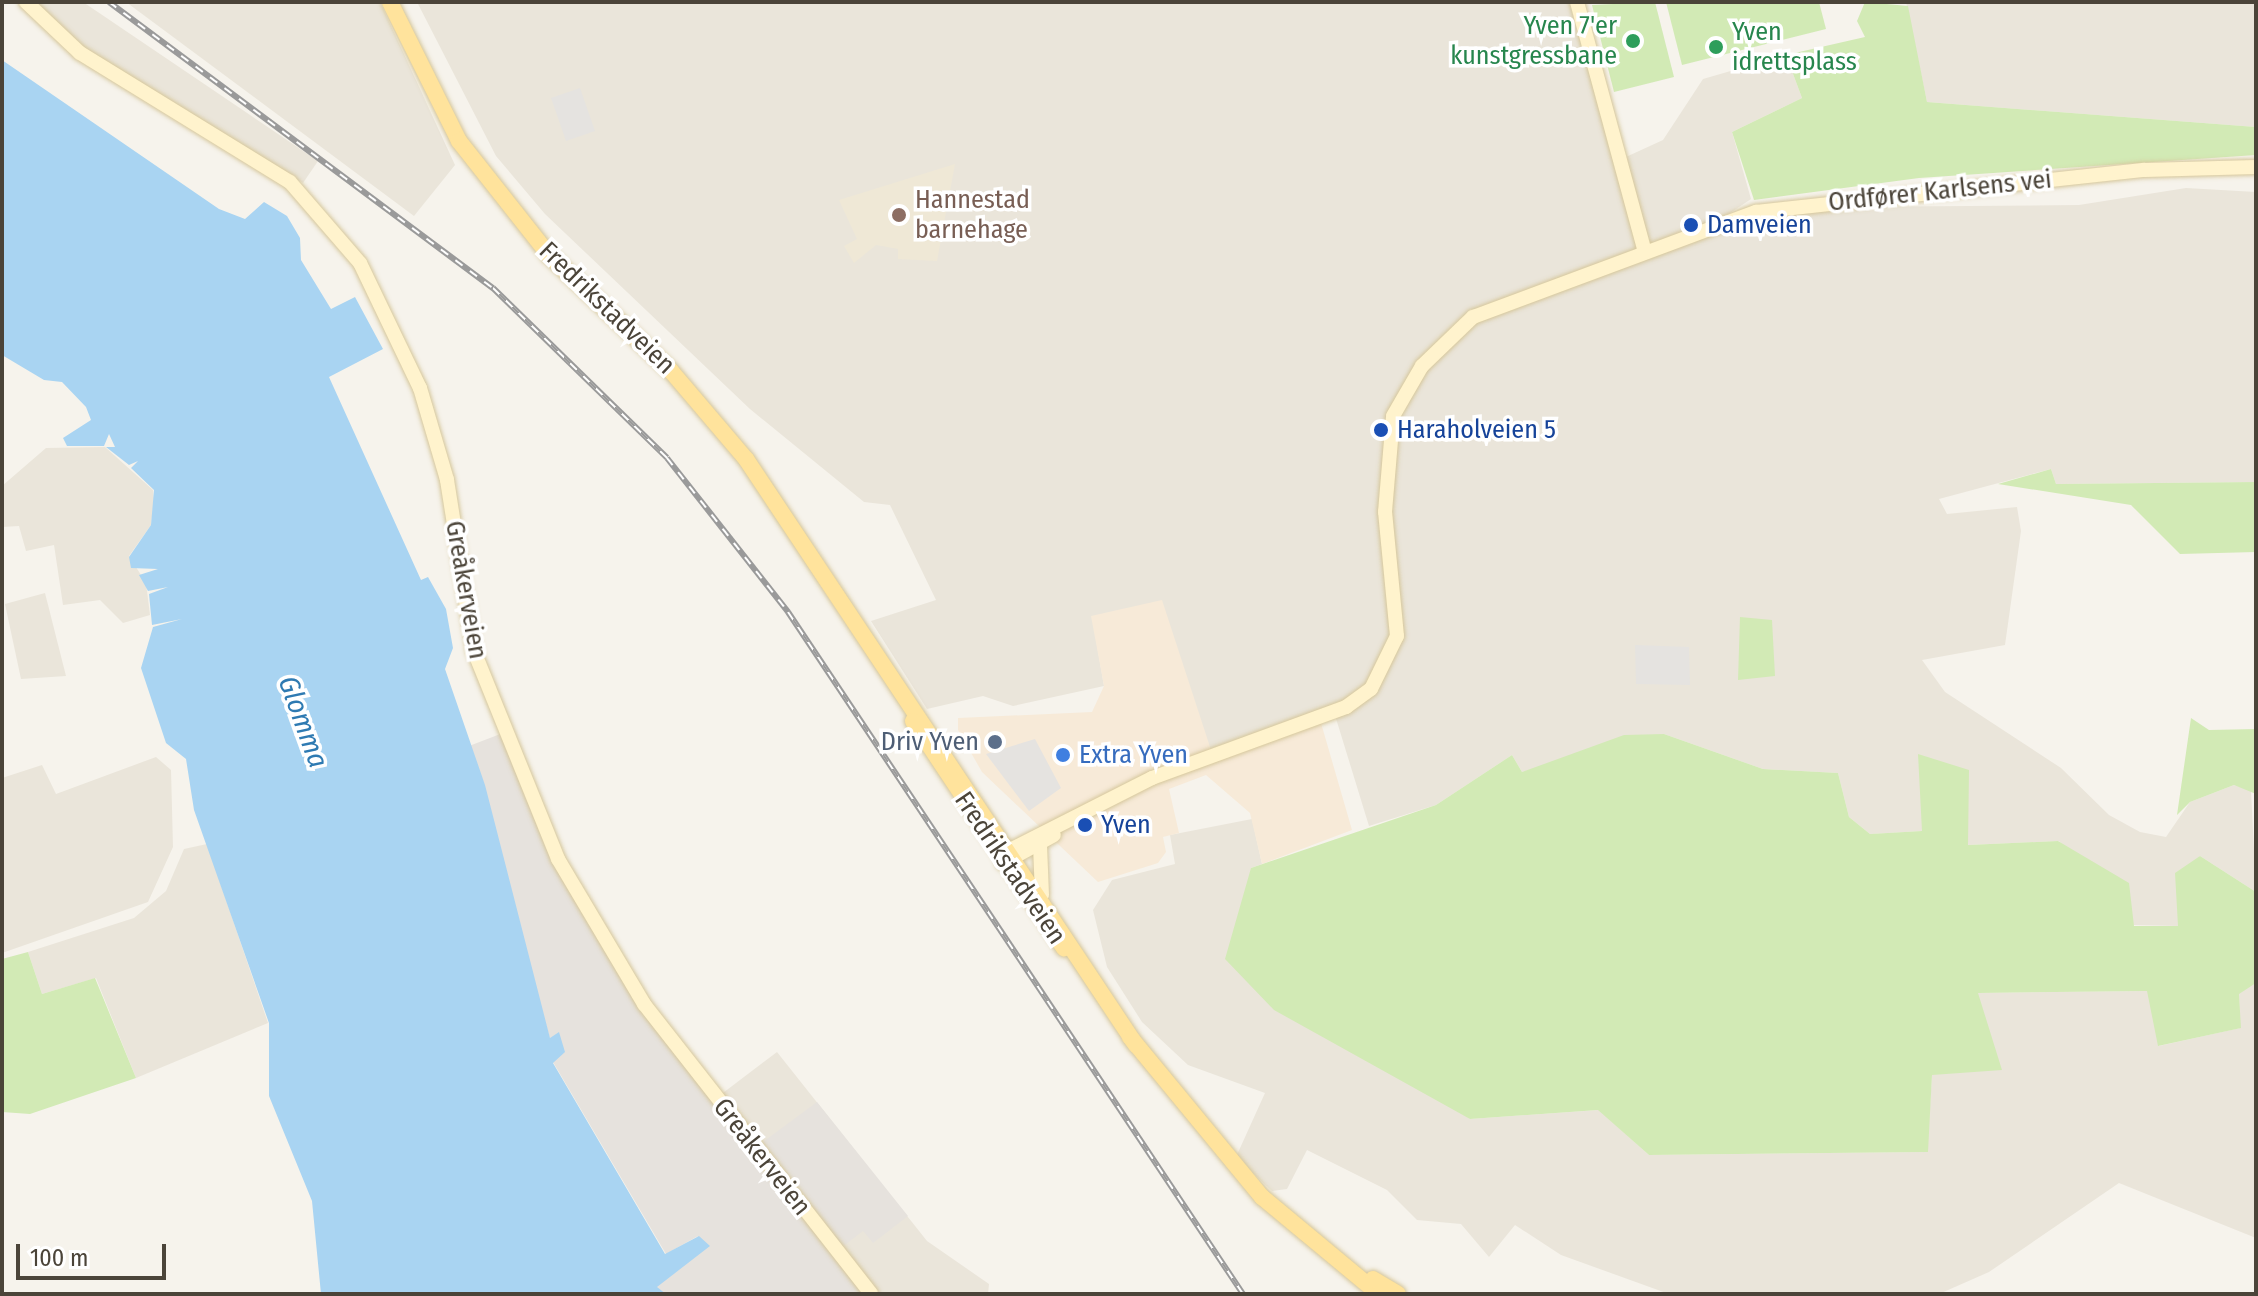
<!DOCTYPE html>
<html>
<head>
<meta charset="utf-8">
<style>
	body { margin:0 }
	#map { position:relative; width:2258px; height:1296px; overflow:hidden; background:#f6f3ec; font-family:"Fira Sans Condensed",sans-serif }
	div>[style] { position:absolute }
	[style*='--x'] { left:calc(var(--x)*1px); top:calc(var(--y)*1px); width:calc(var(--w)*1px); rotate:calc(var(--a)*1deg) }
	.residential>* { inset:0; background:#eae5da }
	.commercial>* { inset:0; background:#f7ead8 }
	.industrial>* { inset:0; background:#e6e2dd }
	.education>* { inset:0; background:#efe8d6 }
	.green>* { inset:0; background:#d2eab5 }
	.parking>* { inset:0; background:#e5e3e0 }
	.water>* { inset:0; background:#a9d4f2 }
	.roads { filter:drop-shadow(0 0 2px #d6c79b) drop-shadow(0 0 2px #d6c79b) }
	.secondary>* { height:14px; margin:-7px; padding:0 7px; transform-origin:7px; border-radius:7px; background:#fff3cd }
	.primary>* { height:16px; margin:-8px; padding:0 8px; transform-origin:8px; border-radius:8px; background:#ffe39c }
	.rail>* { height:6px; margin-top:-3px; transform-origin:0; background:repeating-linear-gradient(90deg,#fff 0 9px,#9a9a9a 0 18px); box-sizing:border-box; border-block:2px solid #9a9a9a }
	.dots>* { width:22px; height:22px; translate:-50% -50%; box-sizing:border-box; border:4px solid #fff; border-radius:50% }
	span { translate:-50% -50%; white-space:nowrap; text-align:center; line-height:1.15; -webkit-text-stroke:7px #fff; paint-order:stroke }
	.leisure-label { font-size:26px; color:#27864d }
	.right { translate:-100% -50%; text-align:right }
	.left { translate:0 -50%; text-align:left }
	.street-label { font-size:26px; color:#4b4439 }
	.education-label { font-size:26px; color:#785e54 }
	.transit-label { font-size:26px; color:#164399 }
	.service-label { font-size:26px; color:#4e5e75 }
	.shop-label { font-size:26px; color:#366cbe }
	.water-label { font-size:28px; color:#2e7ab2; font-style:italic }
	.frame { position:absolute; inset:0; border:4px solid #4b4439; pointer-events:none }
	.scale { position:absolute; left:16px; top:1244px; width:150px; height:36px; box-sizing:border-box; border:4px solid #4b4439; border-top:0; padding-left:10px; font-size:24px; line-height:28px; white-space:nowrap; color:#4b4439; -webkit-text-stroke:6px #fff; paint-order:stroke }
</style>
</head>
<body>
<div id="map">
	<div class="residential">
		<div style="clip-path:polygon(35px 2px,83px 2px,318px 161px,303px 183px,89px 53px)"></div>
		<div style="clip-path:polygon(126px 2px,380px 2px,455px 165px,414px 216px)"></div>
		<div style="clip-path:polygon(417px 2px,1569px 2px,1615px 162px,1663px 140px,1703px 79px,1786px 55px,1802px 98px,1732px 132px,1751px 199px,1715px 223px,1839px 207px,2079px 205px,2186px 188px,2256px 192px,2256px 482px,2056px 484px,2051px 469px,1939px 499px,1947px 514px,2017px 507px,2021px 531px,2005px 645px,1922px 660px,1945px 692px,2061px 768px,2109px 815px,2140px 832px,2166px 837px,2190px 802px,2234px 785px,2251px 790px,2256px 892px,2200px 856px,2179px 881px,2178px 926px,2133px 925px,2059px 841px,1967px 845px,1922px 831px,1870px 834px,1849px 817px,1838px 773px,1763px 769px,1664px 734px,1522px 772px,1512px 755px,1436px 805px,1369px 826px,1334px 712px,1212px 753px,1092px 616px,1104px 686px,1013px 706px,983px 696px,927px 709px,871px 621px,936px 600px,890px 505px,864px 502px,750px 409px,545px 214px,496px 156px)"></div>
		<div style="clip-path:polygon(1906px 2px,2256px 2px,2256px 127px,1927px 102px)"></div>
		<div style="clip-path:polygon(105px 447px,153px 490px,154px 501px,151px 525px,129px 556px,146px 583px,150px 615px,123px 623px,100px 600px,63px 605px,54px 545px,26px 551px,19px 526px,2px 527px,2px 486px,46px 448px)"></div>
		<div style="clip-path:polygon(45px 593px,66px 676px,21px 679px,5px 604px)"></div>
		<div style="clip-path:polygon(156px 757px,171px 770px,173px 847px,148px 902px,2px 953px,2px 778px,42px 765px,56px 794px)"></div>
		<div style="clip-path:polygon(1252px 819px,1262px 864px,1251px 868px,1470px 1119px,1599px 1110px,1649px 1155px,1927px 1152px,1932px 1075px,1978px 993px,2148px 991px,2159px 1046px,2240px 1028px,2239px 993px,2256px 983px,2256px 1238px,2119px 1183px,1989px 1272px,1939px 1294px,1669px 1294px,1561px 1255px,1515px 1225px,1489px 1257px,1461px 1224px,1417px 1220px,1387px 1190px,1307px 1150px,1287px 1189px,1272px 1191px,1236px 1157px,1265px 1093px,1188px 1065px,1142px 1022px,1107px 967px,1093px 910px,1112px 880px,1175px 864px,1170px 835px)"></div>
		<div style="clip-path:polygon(207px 844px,268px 1023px,136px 1078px,96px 978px,42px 994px,28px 952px,134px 918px,166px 891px,184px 849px)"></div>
		<div style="clip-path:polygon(777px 1052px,927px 1241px,989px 1284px,988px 1294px,871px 1294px,715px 1099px)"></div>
	</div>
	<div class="commercial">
		<div style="clip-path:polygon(1162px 600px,1212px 753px,1319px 716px,1352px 830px,1262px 864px,1250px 813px,1206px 775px,1169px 789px,1179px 833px,1163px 837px,1166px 852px,1158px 863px,1098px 882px,982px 772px,958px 730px,958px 718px,1092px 712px,1104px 686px,1091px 616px)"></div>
	</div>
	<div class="industrial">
		<div style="clip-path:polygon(503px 733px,606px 944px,755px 1148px,817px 1102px,908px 1216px,873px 1243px,863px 1231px,837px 1251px,871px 1294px,666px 1294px,656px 1287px,698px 1236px,666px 1254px,553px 1062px,559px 1033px,550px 1039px,469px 746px)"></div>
	</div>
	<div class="education">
		<div style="clip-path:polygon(955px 164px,937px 261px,898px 259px,898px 249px,876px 245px,854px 263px,844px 246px,857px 239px,839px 200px)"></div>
	</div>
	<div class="green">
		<div style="clip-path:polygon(1655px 2px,1674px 77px,1614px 92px,1592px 5px)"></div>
		<div style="clip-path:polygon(1666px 2px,1819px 2px,1826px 29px,1682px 65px)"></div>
		<div style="clip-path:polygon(1865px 2px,1908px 6px,1927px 102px,2256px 127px,2256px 155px,1919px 178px,1754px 200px,1732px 132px,1802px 98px,1786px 55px,1865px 37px,1857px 21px)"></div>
		<div style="clip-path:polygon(2051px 469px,2056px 484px,2256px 482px,2256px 552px,2180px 554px,2131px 505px,1998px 484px)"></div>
		<div style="clip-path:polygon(1740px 617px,1772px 620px,1775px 676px,1738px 680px)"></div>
		<div style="clip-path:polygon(2191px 718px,2209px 730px,2256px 729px,2256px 794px,2234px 785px,2190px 802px,2177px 815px)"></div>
		<div style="clip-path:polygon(1664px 734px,1763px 769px,1838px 773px,1849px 817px,1870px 834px,1922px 831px,1918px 754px,1969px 770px,1968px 845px,2058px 841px,2129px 883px,2134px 926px,2178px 926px,2175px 873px,2200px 856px,2256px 892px,2256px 983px,2239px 994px,2241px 1028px,2158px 1046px,2147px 991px,1978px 993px,2002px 1070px,1932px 1075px,1928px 1152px,1649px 1155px,1598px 1110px,1470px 1119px,1274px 1010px,1225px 959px,1251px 868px,1436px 805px,1512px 755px,1522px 772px,1624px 735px)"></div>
		<div style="clip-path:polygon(28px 952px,42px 994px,95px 978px,136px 1078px,30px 1114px,2px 1112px,2px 959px)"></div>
	</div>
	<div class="parking">
		<div style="clip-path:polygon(580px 88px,595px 131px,566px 141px,551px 98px)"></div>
		<div style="clip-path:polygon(1635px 645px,1689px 647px,1690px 685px,1636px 684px)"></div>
		<div style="clip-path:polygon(1035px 739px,1061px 788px,1029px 811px,986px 754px)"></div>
	</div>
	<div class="water">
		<div style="clip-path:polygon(2px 60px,219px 209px,245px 219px,264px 202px,287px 216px,300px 238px,301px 260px,331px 309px,355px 297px,383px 349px,329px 377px,421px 580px,428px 577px,446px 609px,453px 648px,445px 669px,485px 785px,550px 1038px,559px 1032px,565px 1052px,553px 1063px,665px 1254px,699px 1236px,710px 1246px,657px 1287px,666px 1294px,321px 1294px,312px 1201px,269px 1096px,269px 1023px,194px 810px,186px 759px,166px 743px,141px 668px,153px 627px,182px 619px,152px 625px,149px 594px,168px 587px,148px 591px,139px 575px,158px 569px,131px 568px,129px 557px,151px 525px,154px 490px,131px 468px,138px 461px,129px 465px,106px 447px,115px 447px,109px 434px,104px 446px,67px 446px,63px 438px,91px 420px,86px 407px,62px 382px,44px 380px,2px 355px)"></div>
	</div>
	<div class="roads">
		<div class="secondary">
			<div style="--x:26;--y:2;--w:74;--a:43.4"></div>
			<div style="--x:80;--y:53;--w:246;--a:31.6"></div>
			<div style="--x:290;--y:182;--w:107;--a:49.2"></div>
			<div style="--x:360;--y:263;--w:139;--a:64.4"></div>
			<div style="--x:420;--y:388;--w:96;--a:73.6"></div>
			<div style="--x:447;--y:480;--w:173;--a:81"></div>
			<div style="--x:474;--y:651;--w:224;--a:68"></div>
			<div style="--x:558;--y:859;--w:169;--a:59.3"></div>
			<div style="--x:644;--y:1004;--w:368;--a:51.9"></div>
			<div style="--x:1577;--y:2;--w:255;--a:74.8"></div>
			<div style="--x:1040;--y:845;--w:50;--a:87.7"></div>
			<div style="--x:1005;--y:861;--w:14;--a:-60"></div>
			<div style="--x:1012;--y:849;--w:157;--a:-26.9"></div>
			<div style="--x:1152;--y:778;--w:207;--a:-20.1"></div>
			<div style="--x:1346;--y:707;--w:31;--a:-36"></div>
			<div style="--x:1371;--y:689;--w:59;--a:-63.9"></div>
			<div style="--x:1397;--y:636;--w:125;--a:-95.5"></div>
			<div style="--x:1385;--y:512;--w:96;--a:-85.2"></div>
			<div style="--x:1393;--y:416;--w:58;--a:-59.9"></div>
			<div style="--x:1422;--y:366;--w:71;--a:-43.9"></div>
			<div style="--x:1473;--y:317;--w:302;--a:-20.4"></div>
			<div style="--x:1756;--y:212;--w:391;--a:-6.2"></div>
			<div style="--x:2145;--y:170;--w:111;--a:-1.5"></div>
			<div style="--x:1003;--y:863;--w:58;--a:-28.8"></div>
		</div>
		<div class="primary">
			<div style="--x:390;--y:2;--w:155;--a:63.6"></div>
			<div style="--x:459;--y:141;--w:145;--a:51.7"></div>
			<div style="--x:549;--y:255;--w:168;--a:43.6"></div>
			<div style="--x:671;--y:371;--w:116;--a:49.6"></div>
			<div style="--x:746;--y:459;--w:704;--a:56.36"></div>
			<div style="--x:913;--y:721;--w:273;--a:56.4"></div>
			<div style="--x:1130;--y:1037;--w:207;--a:50.5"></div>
			<div style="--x:1262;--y:1197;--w:152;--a:39.7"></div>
			<div style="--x:1373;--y:1279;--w:29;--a:31"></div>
		</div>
	</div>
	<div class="rail">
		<div style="--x:109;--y:2;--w:479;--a:36.7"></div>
		<div style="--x:493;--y:288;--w:243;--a:44.3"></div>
		<div style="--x:667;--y:458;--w:196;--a:51.8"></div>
		<div style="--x:788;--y:612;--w:820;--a:56.29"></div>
	</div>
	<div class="dots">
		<div style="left:1633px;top:41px;background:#2e9e5b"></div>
		<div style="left:1716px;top:47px;background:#2e9e5b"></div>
		<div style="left:899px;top:215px;background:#8d6e63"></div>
		<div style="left:1691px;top:225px;background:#1a4fb4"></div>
		<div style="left:1381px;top:430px;background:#1a4fb4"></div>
		<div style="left:995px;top:742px;background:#5c6f8a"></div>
		<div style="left:1063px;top:755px;background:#3f7fe0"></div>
		<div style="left:1085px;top:825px;background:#1a4fb4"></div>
	</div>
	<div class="leisure-label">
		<span class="right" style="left:1617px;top:41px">Yven 7'er<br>kunstgressbane</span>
		<span class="left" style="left:1732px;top:47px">Yven<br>idrettsplass</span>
	</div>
	<div class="street-label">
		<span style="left:1940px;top:191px;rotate:-6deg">Ordfører Karlsens vei</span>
		<span style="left:607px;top:308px;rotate:44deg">Fredrikstadveien</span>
		<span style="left:466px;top:590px;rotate:80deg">Greåkerveien</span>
		<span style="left:1010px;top:868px;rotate:56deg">Fredrikstadveien</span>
		<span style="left:762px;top:1157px;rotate:52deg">Greåkerveien</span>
	</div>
	<div class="education-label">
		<span class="left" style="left:915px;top:215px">Hannestad<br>barnehage</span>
	</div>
	<div class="transit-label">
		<span class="left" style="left:1707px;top:225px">Damveien</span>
		<span class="left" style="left:1397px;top:430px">Haraholveien 5</span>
		<span class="left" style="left:1101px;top:825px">Yven</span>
	</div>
	<div class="service-label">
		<span class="right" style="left:979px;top:742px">Driv Yven</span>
	</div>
	<div class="shop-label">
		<span class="left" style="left:1079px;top:755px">Extra Yven</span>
	</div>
	<div class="water-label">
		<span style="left:303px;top:722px;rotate:70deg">Glomma</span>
	</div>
	<div class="frame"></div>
	<div class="scale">100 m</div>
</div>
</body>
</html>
